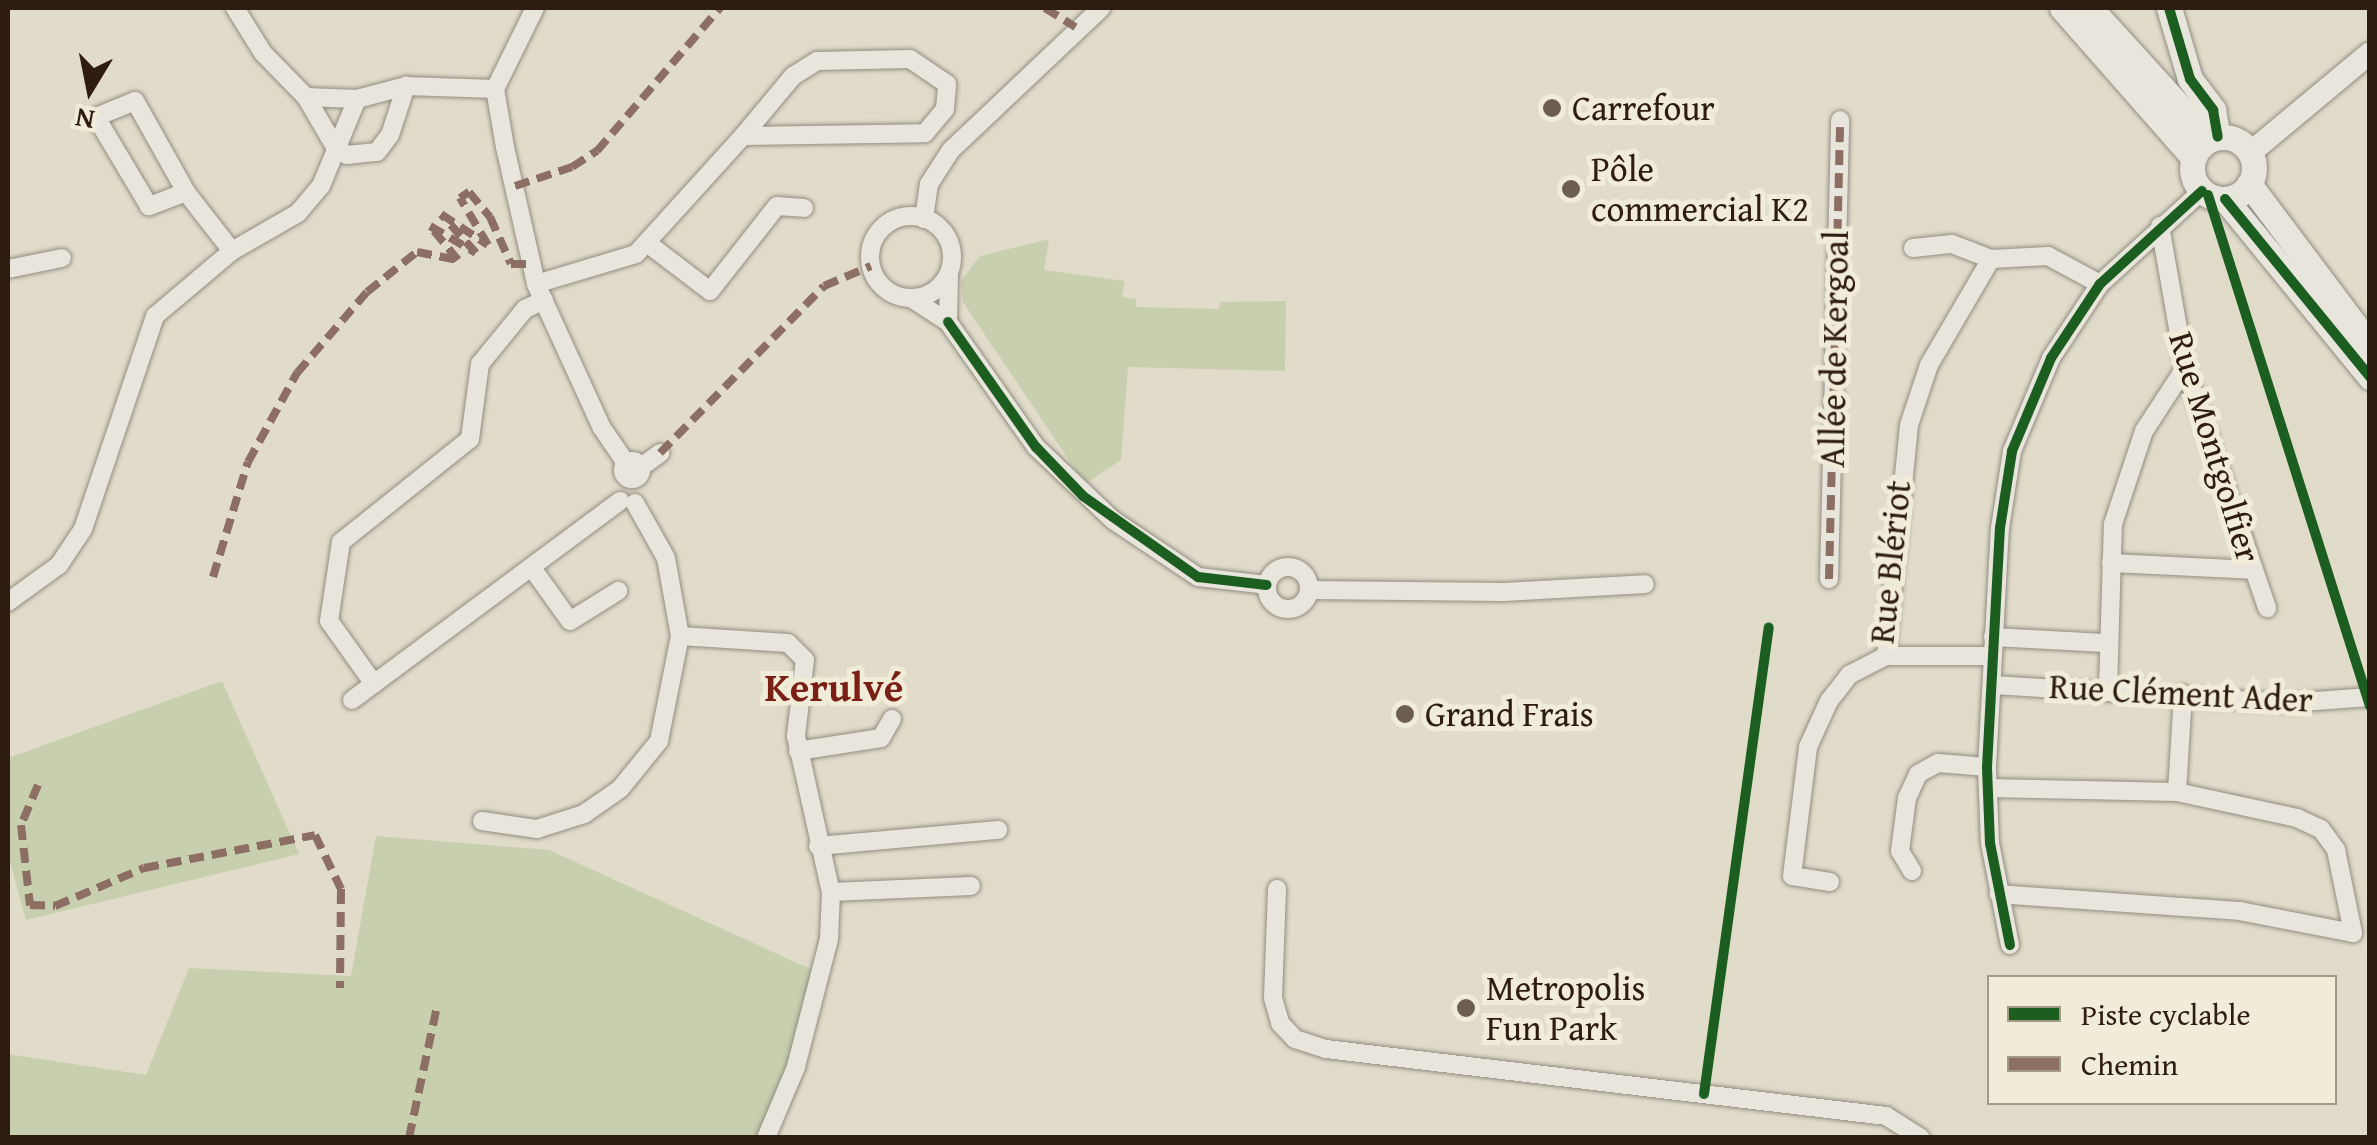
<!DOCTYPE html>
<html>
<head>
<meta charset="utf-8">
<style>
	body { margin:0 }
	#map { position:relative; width:2377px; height:1145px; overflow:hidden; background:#e1dcca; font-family:"Gentium Book Plus",serif }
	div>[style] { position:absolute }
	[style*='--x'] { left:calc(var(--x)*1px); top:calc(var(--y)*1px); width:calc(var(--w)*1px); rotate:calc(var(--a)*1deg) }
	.green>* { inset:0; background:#c7cfae }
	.roads { filter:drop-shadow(0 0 2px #928d81) drop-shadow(0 0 2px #928d81) }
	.minor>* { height:18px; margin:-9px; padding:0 9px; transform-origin:9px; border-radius:9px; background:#e8e5dc }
	.minor>.ring { margin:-9px; padding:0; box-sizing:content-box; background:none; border:18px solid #e8e5dc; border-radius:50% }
	.tertiary>* { height:22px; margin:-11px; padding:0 11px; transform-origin:11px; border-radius:11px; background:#e8e5dc }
	.secondary>* { height:25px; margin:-12.5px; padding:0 12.5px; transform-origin:12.5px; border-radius:12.5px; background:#e8e5dc }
	.secondary>.ring { margin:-12.5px; padding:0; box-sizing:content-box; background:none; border:25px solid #e8e5dc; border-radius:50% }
	.quiet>* { height:8px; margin-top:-4px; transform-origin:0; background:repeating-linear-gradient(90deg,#8d6e63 0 15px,transparent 0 23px) }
	.cycleway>* { height:10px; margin:-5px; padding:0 5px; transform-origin:5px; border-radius:5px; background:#1b5e20 }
	.dots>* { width:28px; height:28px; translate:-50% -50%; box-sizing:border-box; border:5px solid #f1ecd7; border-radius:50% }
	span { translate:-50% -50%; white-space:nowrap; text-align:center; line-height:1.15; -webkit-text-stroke:10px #f1ecd7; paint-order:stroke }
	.poi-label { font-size:35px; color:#2d1c0f }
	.left { translate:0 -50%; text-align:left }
	.street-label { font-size:35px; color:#2d1c0f }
	.quarter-label { font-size:40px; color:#7a1f14; font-weight:700 }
	.frame { position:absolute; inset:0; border:10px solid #2d1c0f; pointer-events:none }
	.legend { position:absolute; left:1987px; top:975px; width:350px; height:130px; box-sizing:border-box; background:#f1ecd7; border:2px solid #a39987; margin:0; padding:12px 18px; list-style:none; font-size:30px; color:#2d1c0f }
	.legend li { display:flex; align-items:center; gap:20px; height:50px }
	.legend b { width:50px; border:2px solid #a39987 }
	.north { position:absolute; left:40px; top:40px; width:100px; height:100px; -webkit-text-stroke:8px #f1ecd7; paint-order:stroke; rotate:190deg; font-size:28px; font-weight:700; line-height:40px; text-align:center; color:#2d1c0f }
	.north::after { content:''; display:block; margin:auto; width:35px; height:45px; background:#2d1c0f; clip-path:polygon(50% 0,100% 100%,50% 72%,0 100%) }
</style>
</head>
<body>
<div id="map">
	<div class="green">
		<div style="clip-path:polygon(1049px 239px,1044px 270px,1125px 281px,1122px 297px,1136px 299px,1136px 307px,1219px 309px,1220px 302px,1286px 301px,1285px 371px,1128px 367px,1121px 460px,1085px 484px,963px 302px,961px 281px,980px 256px)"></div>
		<div style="clip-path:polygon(222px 681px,299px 854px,26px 920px,8px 855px,8px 758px)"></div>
		<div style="clip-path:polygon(376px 836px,549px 850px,817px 972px,777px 1102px,757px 1137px,8px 1137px,8px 1054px,146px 1075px,189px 968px,351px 976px)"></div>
	</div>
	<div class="roads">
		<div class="minor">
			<div style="--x:235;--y:8;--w:53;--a:58.1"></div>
			<div style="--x:263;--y:53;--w:62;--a:45.7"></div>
			<div style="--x:306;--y:97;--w:51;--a:2.2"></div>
			<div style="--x:357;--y:99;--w:51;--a:-14.9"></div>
			<div style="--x:406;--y:86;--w:89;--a:1.9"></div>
			<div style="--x:535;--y:8;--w:90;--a:116.3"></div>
			<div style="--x:495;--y:89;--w:59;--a:80.2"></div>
			<div style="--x:505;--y:147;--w:140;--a:77.2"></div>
			<div style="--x:536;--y:284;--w:158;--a:65.4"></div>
			<div style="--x:602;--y:428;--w:42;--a:55.6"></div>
			<div style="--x:306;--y:97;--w:56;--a:59.7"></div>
			<div style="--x:334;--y:145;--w:16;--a:38"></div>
			<div style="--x:347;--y:155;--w:30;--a:-6"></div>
			<div style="--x:377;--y:152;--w:21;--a:-53"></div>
			<div style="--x:390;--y:135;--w:52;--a:-71.9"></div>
			<div style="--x:186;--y:192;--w:40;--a:159"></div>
			<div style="--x:149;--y:206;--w:104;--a:-120.8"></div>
			<div style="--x:96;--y:117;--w:42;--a:-22.3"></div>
			<div style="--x:135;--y:101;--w:104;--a:60.7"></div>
			<div style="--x:186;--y:192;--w:75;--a:52.1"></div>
			<div class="ring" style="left:870px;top:216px;width:64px;height:64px"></div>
			<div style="--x:924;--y:219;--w:35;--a:-82"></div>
			<div style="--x:929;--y:184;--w:40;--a:-57.1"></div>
			<div style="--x:951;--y:150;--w:207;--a:-43.4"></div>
			<div style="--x:2160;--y:226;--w:144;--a:80"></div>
			<div style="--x:2185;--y:368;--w:254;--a:71.1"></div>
			<div style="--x:647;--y:243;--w:79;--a:37.3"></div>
			<div style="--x:710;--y:291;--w:108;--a:-51.8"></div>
			<div style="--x:777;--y:206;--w:27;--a:4"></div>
			<div style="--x:1913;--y:248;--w:39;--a:-6"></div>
			<div style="--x:1952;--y:244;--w:42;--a:21"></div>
			<div style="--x:1991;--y:259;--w:57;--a:-3"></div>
			<div style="--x:2048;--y:256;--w:59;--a:28.3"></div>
			<div style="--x:8;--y:269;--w:55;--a:-11.5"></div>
			<div style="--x:536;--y:284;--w:104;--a:-16.7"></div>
			<div style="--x:636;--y:254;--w:159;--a:-47.8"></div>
			<div style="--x:743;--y:136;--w:182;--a:-0.9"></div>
			<div style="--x:925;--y:133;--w:31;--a:-50"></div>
			<div style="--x:945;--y:109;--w:25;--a:-85"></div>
			<div style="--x:947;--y:84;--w:45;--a:-146"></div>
			<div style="--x:910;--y:59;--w:93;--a:178.8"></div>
			<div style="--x:817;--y:61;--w:28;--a:148"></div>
			<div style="--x:793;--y:76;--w:78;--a:129.8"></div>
			<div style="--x:911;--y:298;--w:44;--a:33"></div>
			<div style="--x:948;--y:322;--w:153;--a:54.9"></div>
			<div style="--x:1036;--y:447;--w:106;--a:43.5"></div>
			<div style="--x:1113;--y:520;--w:102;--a:33.8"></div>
			<div style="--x:1198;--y:577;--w:69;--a:6.6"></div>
			<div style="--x:948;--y:322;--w:49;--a:-88.8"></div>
			<div class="ring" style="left:623px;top:461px;width:0;height:0"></div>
			<div style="--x:641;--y:467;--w:24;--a:-36"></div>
			<div style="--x:2111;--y:563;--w:142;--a:2.8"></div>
			<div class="ring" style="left:1267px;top:567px;width:24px;height:24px"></div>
			<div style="--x:532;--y:568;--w:65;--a:54.4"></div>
			<div style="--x:570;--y:621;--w:57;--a:-32"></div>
			<div style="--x:1829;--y:579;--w:459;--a:-88.6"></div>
			<div style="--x:1309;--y:590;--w:195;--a:0.6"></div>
			<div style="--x:1504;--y:592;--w:141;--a:-3.2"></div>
			<div style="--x:8;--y:602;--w:63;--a:-36"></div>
			<div style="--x:59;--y:565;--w:43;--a:-56.3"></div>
			<div style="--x:83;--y:529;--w:225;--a:-71.3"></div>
			<div style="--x:155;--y:316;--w:101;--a:-40.2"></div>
			<div style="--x:232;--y:251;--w:76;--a:-29.9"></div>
			<div style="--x:298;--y:213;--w:35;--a:-50"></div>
			<div style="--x:321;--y:186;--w:94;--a:-67.5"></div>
			<div style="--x:680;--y:636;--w:108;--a:3.7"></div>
			<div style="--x:788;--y:643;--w:24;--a:45"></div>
			<div style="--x:805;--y:660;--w:77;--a:96.8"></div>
			<div style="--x:796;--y:736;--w:160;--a:77.4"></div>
			<div style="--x:831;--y:892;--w:47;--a:92.4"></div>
			<div style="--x:829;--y:939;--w:132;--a:104.5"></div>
			<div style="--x:796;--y:1067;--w:77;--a:112.9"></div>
			<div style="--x:1993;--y:637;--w:112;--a:3.1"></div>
			<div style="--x:1886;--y:656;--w:232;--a:-84.3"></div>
			<div style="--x:1909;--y:425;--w:63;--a:-71.6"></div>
			<div style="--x:1929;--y:365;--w:123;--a:-59.7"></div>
			<div style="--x:374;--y:684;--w:77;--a:-125.5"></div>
			<div style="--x:329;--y:621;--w:80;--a:-81.4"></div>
			<div style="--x:341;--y:542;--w:165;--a:-38.6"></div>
			<div style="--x:470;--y:439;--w:76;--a:-82.4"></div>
			<div style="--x:480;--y:364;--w:71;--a:-50.7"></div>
			<div style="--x:525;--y:309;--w:21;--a:-25"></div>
			<div style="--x:1993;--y:685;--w:297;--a:3.5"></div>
			<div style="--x:2289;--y:703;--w:81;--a:-4.2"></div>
			<div style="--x:2108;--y:689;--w:165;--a:-88.3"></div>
			<div style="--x:2113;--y:524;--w:98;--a:-71.6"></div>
			<div style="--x:2144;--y:431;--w:75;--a:-56.9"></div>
			<div style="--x:352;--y:700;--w:334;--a:-36.6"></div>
			<div style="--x:798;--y:751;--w:84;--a:-8.9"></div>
			<div style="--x:881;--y:738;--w:22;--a:-60"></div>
			<div style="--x:1988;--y:788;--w:189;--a:1.2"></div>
			<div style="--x:2177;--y:792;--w:123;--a:12.2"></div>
			<div style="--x:2297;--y:818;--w:26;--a:25"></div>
			<div style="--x:2321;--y:829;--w:26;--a:54"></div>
			<div style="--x:2336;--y:850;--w:85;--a:78.4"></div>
			<div style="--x:2353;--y:933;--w:115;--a:-169"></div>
			<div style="--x:2240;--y:911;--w:242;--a:-176"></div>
			<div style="--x:2177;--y:792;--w:98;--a:-86.5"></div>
			<div style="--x:482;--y:821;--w:56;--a:8.3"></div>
			<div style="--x:537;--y:829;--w:49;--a:-17.7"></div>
			<div style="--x:584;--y:814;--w:44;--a:-34.8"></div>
			<div style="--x:620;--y:789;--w:62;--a:-50.9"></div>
			<div style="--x:659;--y:741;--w:107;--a:-78.7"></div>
			<div style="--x:680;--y:636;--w:79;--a:-100.2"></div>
			<div style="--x:666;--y:558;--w:63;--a:-119.4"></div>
			<div style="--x:818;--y:846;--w:181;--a:-5.1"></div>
			<div style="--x:1912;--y:871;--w:23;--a:-121"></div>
			<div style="--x:1900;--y:851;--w:53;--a:-82.5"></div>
			<div style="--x:1907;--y:798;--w:26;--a:-65"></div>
			<div style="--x:1918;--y:774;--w:23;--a:-29"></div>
			<div style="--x:1938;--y:763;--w:49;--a:4.7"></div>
			<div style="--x:1830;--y:882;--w:38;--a:-171"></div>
			<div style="--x:1792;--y:876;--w:130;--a:-82.9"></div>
			<div style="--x:1808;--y:747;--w:51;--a:-65.5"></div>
			<div style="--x:1829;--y:701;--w:33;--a:-52"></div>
			<div style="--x:1849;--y:675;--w:42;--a:-27.2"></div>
			<div style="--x:1886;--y:656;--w:107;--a:0"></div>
			<div style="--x:1277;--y:889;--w:109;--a:92.1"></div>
			<div style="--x:1273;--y:998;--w:26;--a:74"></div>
			<div style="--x:1280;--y:1023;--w:22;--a:47"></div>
			<div style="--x:1295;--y:1039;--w:33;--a:18"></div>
			<div style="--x:1326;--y:1049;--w:564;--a:6.82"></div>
			<div style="--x:1886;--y:1116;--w:41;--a:32.2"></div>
			<div style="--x:831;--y:892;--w:140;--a:-2.5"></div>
			<div style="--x:2010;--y:945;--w:104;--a:-101.1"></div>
			<div style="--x:1990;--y:843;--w:76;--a:-92.3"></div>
			<div style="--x:1987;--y:767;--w:239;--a:-86.9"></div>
			<div style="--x:2000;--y:528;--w:78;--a:-81.1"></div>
			<div style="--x:2012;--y:451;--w:101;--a:-67.2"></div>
			<div style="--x:2051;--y:358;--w:89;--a:-56.5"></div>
			<div style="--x:2100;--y:284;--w:138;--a:-42.4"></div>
		</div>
		<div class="tertiary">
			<div style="--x:2250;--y:153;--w:156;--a:-39.8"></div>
		</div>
		<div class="secondary">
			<div style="--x:2062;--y:8;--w:198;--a:48.7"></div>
			<div style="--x:2090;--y:8;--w:178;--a:47.7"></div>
			<div style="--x:2169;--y:8;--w:74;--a:73.5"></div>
			<div style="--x:2190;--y:79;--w:39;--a:53"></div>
			<div style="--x:2213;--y:110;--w:27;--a:80"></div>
			<div class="ring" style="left:2192px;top:137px;width:37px;height:37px"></div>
			<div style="--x:2249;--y:184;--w:201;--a:53.1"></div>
			<div style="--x:2225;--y:199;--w:230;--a:50.8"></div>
		</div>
	</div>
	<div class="quiet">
		<div style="--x:1045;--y:8;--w:36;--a:32"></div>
		<div style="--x:515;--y:186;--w:60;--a:-18.4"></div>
		<div style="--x:572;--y:167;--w:30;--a:-33"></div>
		<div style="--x:597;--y:151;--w:189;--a:-49.3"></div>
		<div style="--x:458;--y:260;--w:44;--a:-129.5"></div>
		<div style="--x:430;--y:226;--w:53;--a:30.4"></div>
		<div style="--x:476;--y:253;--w:52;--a:-131.9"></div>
		<div style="--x:441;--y:214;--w:56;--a:33.4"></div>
		<div style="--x:488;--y:245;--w:55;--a:-120.8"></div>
		<div style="--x:460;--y:198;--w:11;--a:-34"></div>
		<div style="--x:469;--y:192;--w:33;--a:50"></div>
		<div style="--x:490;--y:217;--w:51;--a:65.9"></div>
		<div style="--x:511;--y:264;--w:19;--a:0"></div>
		<div style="--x:660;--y:453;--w:234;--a:-45.5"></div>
		<div style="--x:824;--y:286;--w:51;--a:-23.1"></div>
		<div style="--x:213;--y:577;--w:120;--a:-73.1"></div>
		<div style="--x:248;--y:462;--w:102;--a:-61.2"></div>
		<div style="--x:297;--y:373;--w:107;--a:-49.2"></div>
		<div style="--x:367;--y:292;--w:64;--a:-38.7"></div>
		<div style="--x:417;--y:252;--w:42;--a:11"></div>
		<div style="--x:1829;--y:579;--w:459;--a:-88.6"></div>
		<div style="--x:38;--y:785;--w:43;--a:113"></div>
		<div style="--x:21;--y:825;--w:81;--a:83.6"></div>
		<div style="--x:30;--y:905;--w:25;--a:2"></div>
		<div style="--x:55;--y:906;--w:97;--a:-23.1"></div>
		<div style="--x:144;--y:868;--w:174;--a:-10.9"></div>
		<div style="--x:315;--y:835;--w:60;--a:64.3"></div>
		<div style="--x:341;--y:889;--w:99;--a:90.6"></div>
		<div style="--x:409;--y:1138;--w:135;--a:-78"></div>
	</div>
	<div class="cycleway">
		<div style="--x:2169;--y:8;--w:74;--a:73.5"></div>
		<div style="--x:2190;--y:79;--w:39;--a:53"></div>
		<div style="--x:2213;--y:110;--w:27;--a:80"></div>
		<div style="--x:2208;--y:195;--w:536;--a:72.41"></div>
		<div style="--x:2225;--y:199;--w:230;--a:50.8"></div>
		<div style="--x:948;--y:322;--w:153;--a:54.9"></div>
		<div style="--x:1036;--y:447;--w:68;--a:46.2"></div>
		<div style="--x:1083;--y:496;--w:141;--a:35.2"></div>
		<div style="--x:1198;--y:577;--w:69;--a:6.6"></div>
		<div style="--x:2010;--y:945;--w:104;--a:-101.1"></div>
		<div style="--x:1990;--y:843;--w:76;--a:-92.3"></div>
		<div style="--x:1987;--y:767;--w:239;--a:-86.9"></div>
		<div style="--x:2000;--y:528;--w:78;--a:-81.1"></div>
		<div style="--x:2012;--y:451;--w:101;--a:-67.2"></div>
		<div style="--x:2051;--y:358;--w:89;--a:-56.5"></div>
		<div style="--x:2100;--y:284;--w:138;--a:-42.4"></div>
		<div style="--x:1704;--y:1094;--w:471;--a:-82.1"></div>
	</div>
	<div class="dots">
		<div style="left:1552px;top:108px;background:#6c5f50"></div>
		<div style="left:1571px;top:189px;background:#6c5f50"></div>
		<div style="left:1405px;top:714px;background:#6c5f50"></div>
		<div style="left:1466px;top:1008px;background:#6c5f50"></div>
	</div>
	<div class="poi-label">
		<span class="left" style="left:1572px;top:108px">Carrefour</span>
		<span class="left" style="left:1591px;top:189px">Pôle<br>commercial K2</span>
		<span class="left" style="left:1425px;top:714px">Grand Frais</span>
		<span class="left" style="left:1486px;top:1008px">Metropolis<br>Fun Park</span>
	</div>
	<div class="street-label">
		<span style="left:1834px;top:349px;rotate:-89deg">Allée de Kergoal</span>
		<span style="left:2215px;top:447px;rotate:73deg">Rue Montgolfier</span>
		<span style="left:1890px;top:562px;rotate:-84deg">Rue Blériot</span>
		<span style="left:2181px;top:693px;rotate:3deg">Rue Clément Ader</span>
	</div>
	<div class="quarter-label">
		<span style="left:834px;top:687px">Kerulvé</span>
	</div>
	<div class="frame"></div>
	<ul class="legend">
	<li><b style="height:12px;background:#1b5e20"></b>Piste cyclable</li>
	<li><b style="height:12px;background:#8d6e63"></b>Chemin</li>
	</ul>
	<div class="north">N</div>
</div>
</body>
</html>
